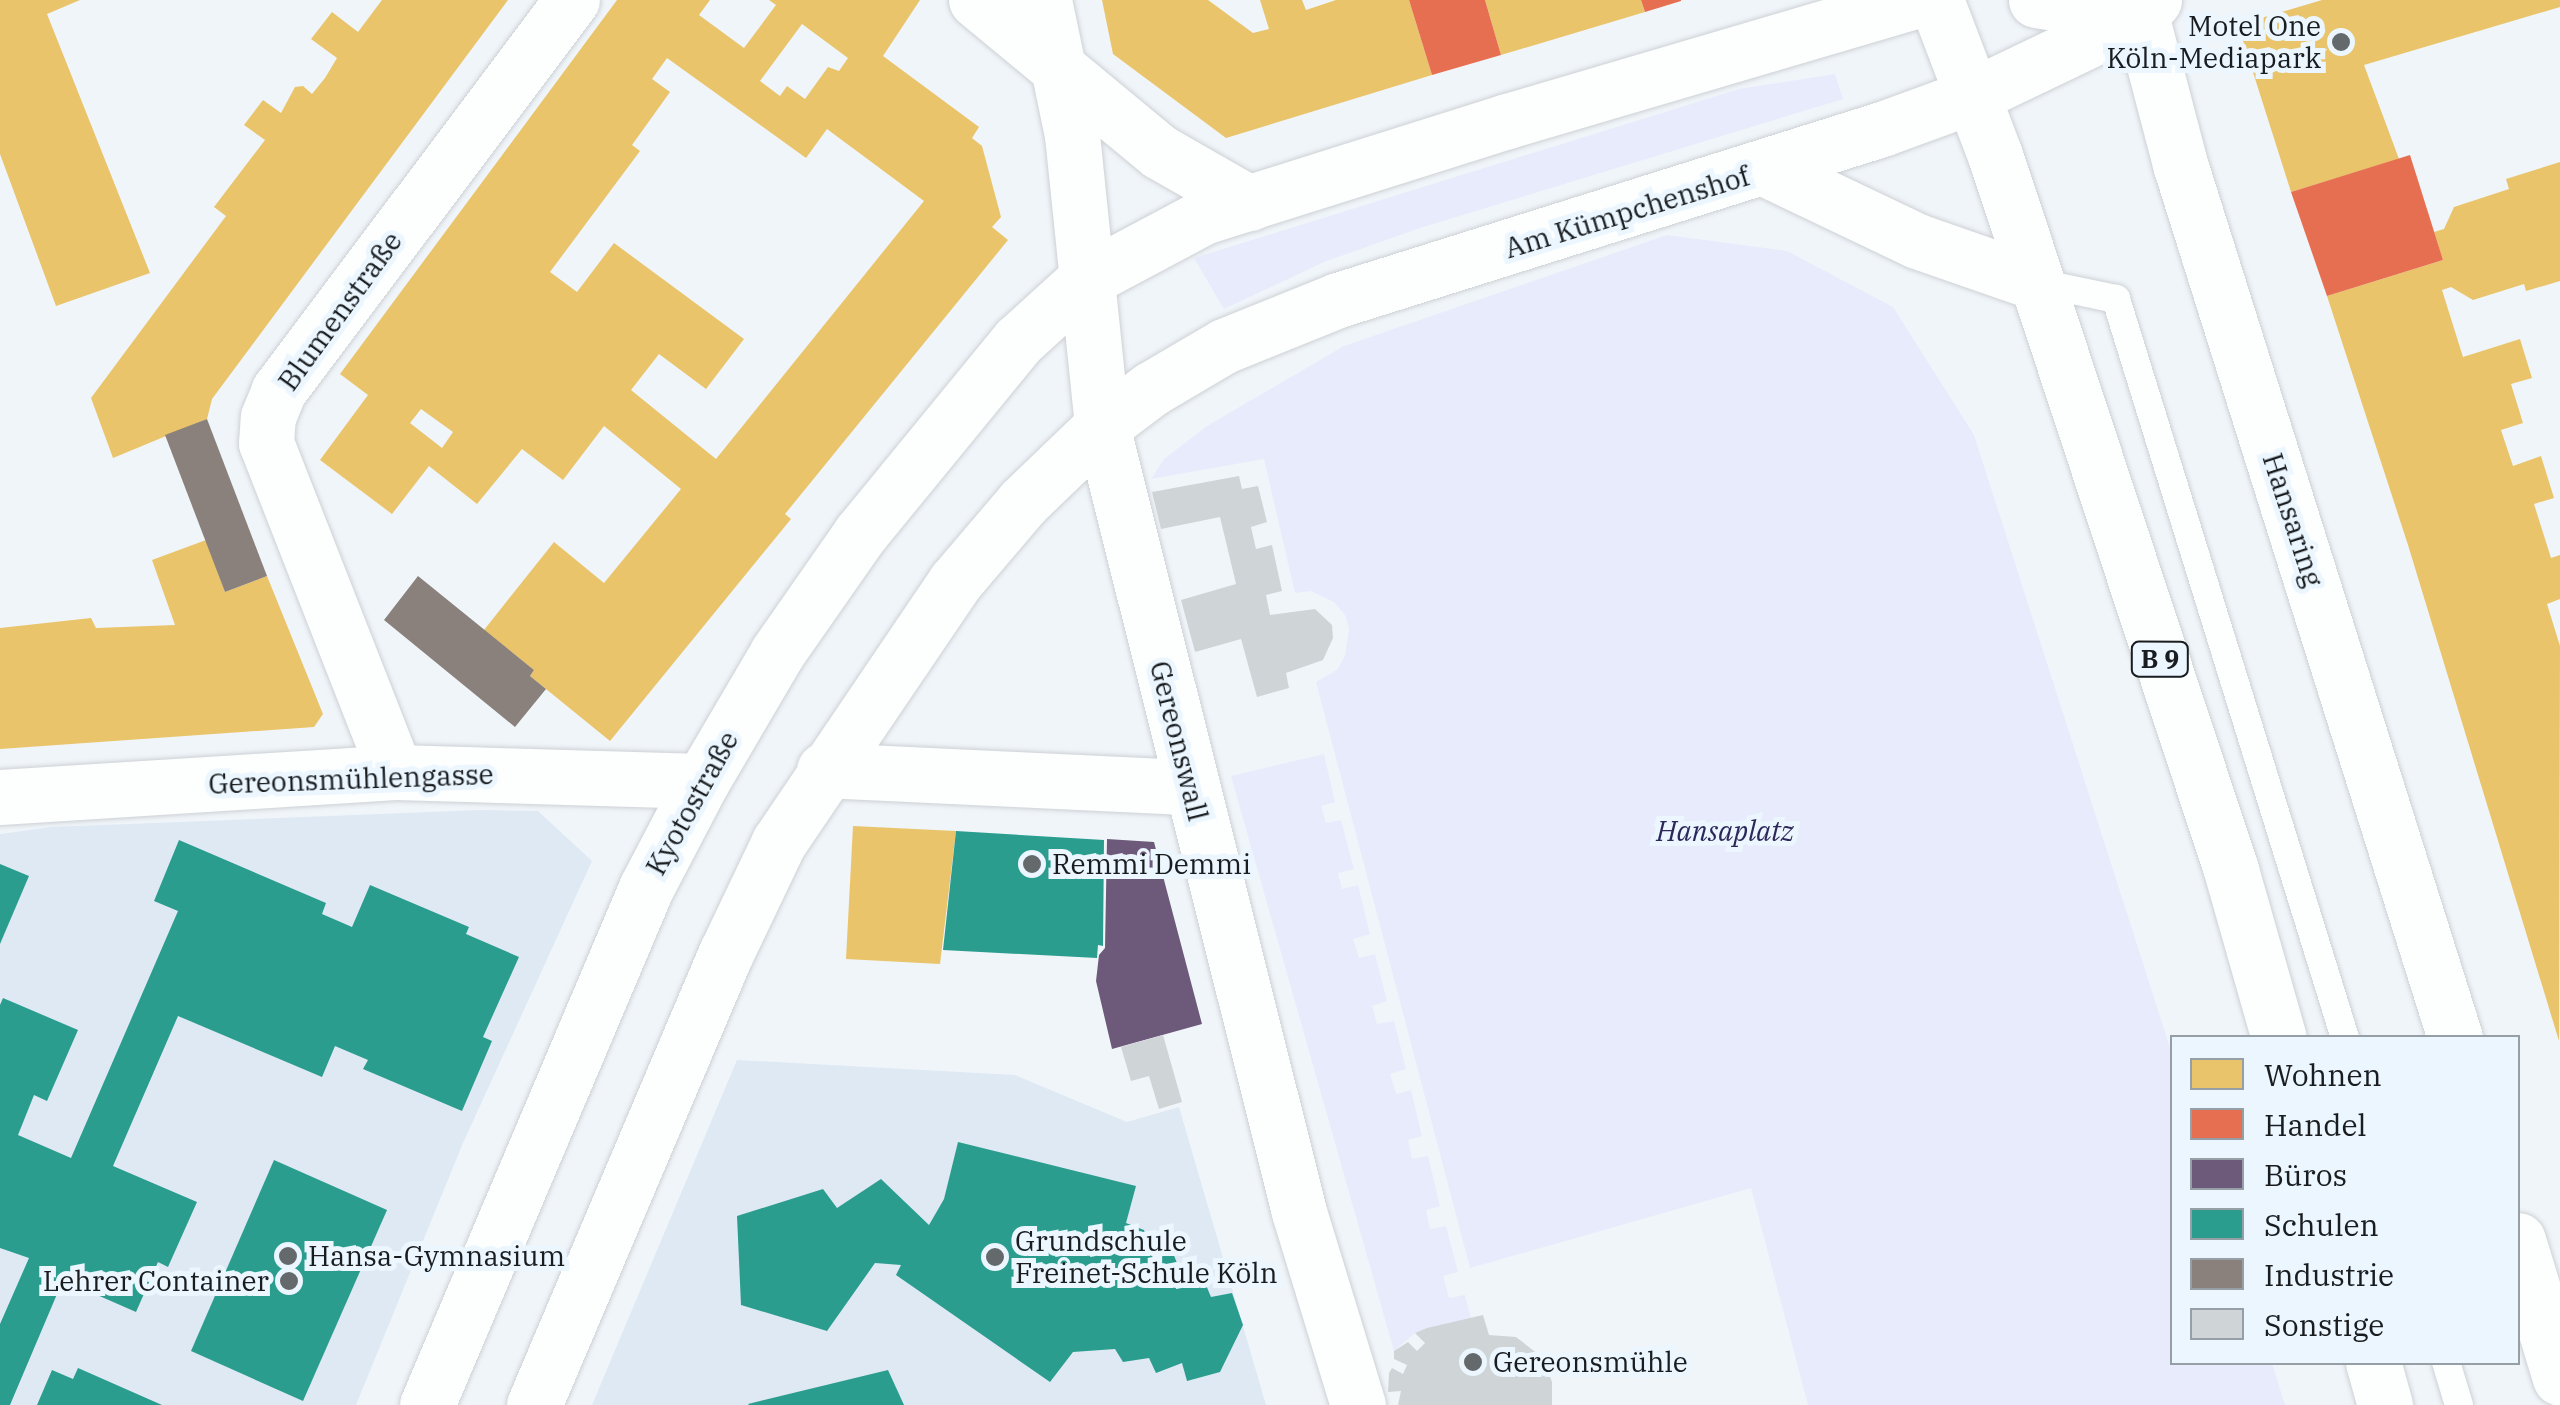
<!DOCTYPE html>
<html>
<head>
<meta charset="utf-8">
<style>
	body { margin:0 }
	#map { position:relative; width:2560px; height:1405px; overflow:hidden; background:#f0f5fa; font-family:"IBM Plex Serif",serif }
	div>[style] { position:absolute }
	[style*='--x'] { left:calc(var(--x)*1px); top:calc(var(--y)*1px); width:calc(var(--w)*1px); rotate:calc(var(--a)*1deg) }
	.built>* { inset:0; background:#dee9f3 }
	.green>* { inset:0; background:#e8ebfb }
	.homes>* { inset:0; background:#e9c46a }
	.shops>* { inset:0; background:#e76f51 }
	.offices>* { inset:0; background:#6d597a }
	.schools>* { inset:0; background:#2a9d8f }
	.industry>* { inset:0; background:#8a817c }
	.building>* { inset:0; background:#cfd4d7 }
	.roads { filter:drop-shadow(0 0 2px #cdd1d4) drop-shadow(0 0 2px #cdd1d4) }
	.lane>* { height:28px; margin:-14px; padding:0 14px; transform-origin:14px; border-radius:14px; background:#fdfefe }
	.street>* { height:55px; margin:-27.5px; padding:0 27.5px; transform-origin:27.5px; border-radius:27.5px; background:#fdfefe }
	.primary>* { height:55px; margin:-27.5px; padding:0 27.5px; transform-origin:27.5px; border-radius:27.5px; background:#fdfefe }
	.dots>* { width:28px; height:28px; translate:-50% -50%; box-sizing:border-box; border:5px solid #ebf6ff; border-radius:50% }
	span { translate:-50% -50%; white-space:nowrap; text-align:center; line-height:1.15; -webkit-text-stroke:10px #ebf6ff; paint-order:stroke }
	.shield-label span { padding:2px 8px; background:#ebf6ff; border:2px solid; border-radius:8px; -webkit-text-stroke-width:0 }
	.shield-label { font-size:25px; color:#191d20; font-weight:700 }
	.poi-label { font-size:28px; color:#191d20 }
	.right { translate:-100% -50%; text-align:right }
	.left { translate:0 -50%; text-align:left }
	.street-label { font-size:28px; color:#191d20 }
	.park-label { font-size:28px; color:#2d285a; font-style:italic }
	.legend { position:absolute; left:2170px; top:1035px; width:350px; height:330px; box-sizing:border-box; background:#ebf6ff; border:2px solid #979fa6; margin:0; padding:12px 18px; list-style:none; font-size:30px; color:#191d20 }
	.legend li { display:flex; align-items:center; gap:20px; height:50px }
	.legend b { width:50px; border:2px solid #979fa6 }
</style>
</head>
<body>
<div id="map">
	<div class="built">
		<div style="clip-path:polygon(480px 810px,538px 811px,592px 861px,463px 1143px,356px 1405px,0 1405px,0 834px,52px 827px)"></div>
		<div style="clip-path:polygon(737px 1060px,1015px 1075px,1127px 1122px,1179px 1107px,1266px 1405px,592px 1405px)"></div>
	</div>
	<div class="green">
		<div style="clip-path:polygon(1835px 74px,1843px 99px,1420px 228px,1324px 262px,1224px 309px,1194px 258px,1739px 89px)"></div>
		<div style="clip-path:polygon(1667px 235px,1787px 251px,1893px 307px,1974px 435px,2172px 1054px,2172px 1362px,2272px 1363px,2285px 1405px,1808px 1405px,1751px 1188px,1470px 1268px,1316px 682px,1337px 670px,1345px 656px,1349px 629px,1345px 615px,1334px 602px,1311px 591px,1295px 593px,1264px 459px,1151px 479px,1164px 459px,1207px 426px,1344px 346px)"></div>
		<div style="clip-path:polygon(1324px 754px,1335px 802px,1321px 806px,1326px 823px,1341px 820px,1354px 869px,1338px 873px,1342px 889px,1358px 885px,1370px 934px,1353px 939px,1359px 958px,1375px 954px,1387px 1001px,1372px 1006px,1377px 1024px,1394px 1021px,1406px 1069px,1390px 1074px,1396px 1094px,1411px 1090px,1422px 1136px,1408px 1140px,1412px 1159px,1428px 1156px,1440px 1206px,1426px 1210px,1430px 1229px,1446px 1226px,1458px 1272px,1443px 1276px,1449px 1298px,1465px 1295px,1471px 1318px,1415px 1333px,1394px 1351px,1231px 776px)"></div>
	</div>
	<div class="homes">
		<div style="clip-path:polygon(0 0,80px 0,47px 14px,150px 273px,56px 306px,0 154px)"></div>
		<div style="clip-path:polygon(382px 0,508px 0,212px 399px,207px 419px,113px 458px,91px 398px,226px 216px,214px 207px,265px 140px,244px 125px,263px 100px,281px 113px,295px 87px,303px 86px,312px 94px,325px 78px,337px 58px,311px 39px,332px 12px,358px 32px)"></div>
		<div style="clip-path:polygon(evenodd,617px 0,710px 0,699px 15px,744px 48px,776px 5px,769px 0,920px 0,883px 56px,979px 127px,972px 138px,982px 146px,1001px 217px,992px 227px,1008px 240px,785px 514px,791px 519px,610px 741px,530px 676px,534px 670px,484px 630px,554px 542px,604px 583px,681px 489px,604px 426px,563px 480px,522px 449px,477px 504px,429px 466px,392px 514px,320px 460px,368px 395px,340px 374px,617px 0,802px 24px,848px 58px,839px 71px,828px 67px,805px 99px,787px 86px,780px 96px,760px 81px,802px 24px,617px 0,667px 58px,806px 158px,827px 129px,924px 201px,716px 459px,631px 390px,659px 354px,706px 389px,744px 339px,614px 243px,577px 292px,550px 272px,640px 151px,632px 145px,670px 92px,652px 79px,667px 58px,617px 0,421px 409px,453px 432px,442px 448px,410px 423px,421px 409px)"></div>
		<div style="clip-path:polygon(1102px 0,1208px 0,1253px 33px,1269px 29px,1260px 0,1302px 0,1306px 10px,1336px 0,1409px 0,1432px 75px,1226px 138px,1113px 54px)"></div>
		<div style="clip-path:polygon(1485px 0,1641px 0,1645px 12px,1501px 55px)"></div>
		<div style="clip-path:polygon(2322px 0,2560px 0,2560px 7px,2364px 65px,2399px 159px,2291px 192px,2238px 25px)"></div>
		<div style="clip-path:polygon(2560px 162px,2560px 281px,2526px 291px,2524px 284px,2473px 300px,2451px 287px,2442px 290px,2463px 357px,2520px 339px,2532px 378px,2511px 384px,2523px 423px,2501px 430px,2513px 466px,2541px 456px,2554px 498px,2534px 504px,2551px 558px,2560px 555px,2560px 599px,2547px 604px,2560px 646px,2559px 1041px,2408px 545px,2327px 296px,2443px 260px,2434px 232px,2444px 229px,2454px 207px,2509px 189px,2506px 179px)"></div>
		<div style="clip-path:polygon(206px 540px,225px 592px,267px 576px,323px 714px,314px 727px,0 749px,0 628px,91px 618px,96px 628px,175px 625px,152px 560px)"></div>
		<div style="clip-path:polygon(853px 826px,956px 831px,940px 964px,846px 959px)"></div>
	</div>
	<div class="shops">
		<div style="clip-path:polygon(1409px 0,1485px 0,1501px 55px,1432px 75px)"></div>
		<div style="clip-path:polygon(1641px 0,1681px 0,1681px 1px,1645px 12px)"></div>
		<div style="clip-path:polygon(2410px 155px,2443px 260px,2327px 296px,2291px 192px)"></div>
	</div>
	<div class="offices">
		<div style="clip-path:polygon(1107px 839px,1154px 842px,1202px 1024px,1112px 1049px,1096px 981px,1099px 955px,1105px 948px)"></div>
	</div>
	<div class="schools">
		<div style="clip-path:polygon(956px 831px,1104px 840px,1103px 946px,1098px 945px,1097px 958px,943px 950px)"></div>
		<div style="clip-path:polygon(179px 840px,326px 903px,322px 914px,352px 927px,370px 885px,469px 927px,466px 934px,519px 957px,483px 1037px,492px 1041px,462px 1111px,363px 1069px,368px 1060px,335px 1046px,322px 1077px,178px 1016px,113px 1166px,197px 1202px,168px 1267px,158px 1262px,136px 1312px,63px 1280px,10px 1405px,0 1405px,0 1324px,29px 1258px,0 1248px,0 1005px,3px 998px,78px 1030px,47px 1101px,34px 1095px,18px 1135px,71px 1158px,178px 911px,154px 901px)"></div>
		<div style="clip-path:polygon(0 864px,29px 876px,0 944px)"></div>
		<div style="clip-path:polygon(958px 1142px,1136px 1186px,1126px 1223px,1144px 1230px,1153px 1259px,1173px 1253px,1183px 1278px,1201px 1273px,1211px 1297px,1232px 1293px,1243px 1325px,1220px 1372px,1187px 1381px,1182px 1363px,1156px 1373px,1149px 1358px,1123px 1362px,1115px 1349px,1073px 1352px,1050px 1382px,896px 1275px,901px 1265px,875px 1263px,827px 1331px,741px 1305px,737px 1216px,823px 1189px,837px 1208px,881px 1179px,929px 1225px,944px 1199px)"></div>
		<div style="clip-path:polygon(274px 1160px,387px 1210px,303px 1401px,191px 1351px)"></div>
		<div style="clip-path:polygon(78px 1368px,162px 1405px,37px 1405px,52px 1370px,73px 1379px)"></div>
		<div style="clip-path:polygon(888px 1370px,904px 1405px,749px 1405px,748px 1404px)"></div>
	</div>
	<div class="industry">
		<div style="clip-path:polygon(207px 419px,267px 576px,225px 592px,165px 435px)"></div>
		<div style="clip-path:polygon(418px 576px,534px 670px,530px 676px,546px 689px,515px 727px,384px 620px)"></div>
	</div>
	<div class="building">
		<div style="clip-path:polygon(1239px 476px,1242px 489px,1258px 486px,1267px 522px,1251px 527px,1256px 549px,1272px 545px,1282px 591px,1266px 595px,1270px 615px,1315px 609px,1332px 625px,1333px 638px,1323px 660px,1286px 673px,1289px 688px,1257px 697px,1241px 639px,1195px 652px,1181px 600px,1236px 584px,1220px 517px,1161px 529px,1152px 492px)"></div>
		<div style="clip-path:polygon(1163px 1035px,1182px 1102px,1159px 1109px,1149px 1076px,1131px 1081px,1121px 1047px)"></div>
		<div style="clip-path:polygon(1483px 1315px,1489px 1335px,1516px 1337px,1543px 1358px,1552px 1382px,1552px 1405px,1398px 1405px,1401px 1391px,1388px 1392px,1389px 1373px,1392px 1368px,1403px 1374px,1407px 1365px,1394px 1359px,1394px 1351px,1408px 1342px,1417px 1351px,1425px 1343px,1415px 1333px,1427px 1328px)"></div>
	</div>
	<div class="roads">
		<div class="lane">
			<div style="--x:2035;--y:282;--w:83;--a:11.9"></div>
			<div style="--x:2116;--y:299;--w:774;--a:72.78"></div>
			<div style="--x:2446;--y:1362;--w:45;--a:73.2"></div>
		</div>
		<div class="street">
			<div style="--x:976;--y:0;--w:239;--a:39.6"></div>
			<div style="--x:1160;--y:152;--w:103;--a:29.8"></div>
			<div style="--x:1044;--y:0;--w:138;--a:78.3"></div>
			<div style="--x:1072;--y:135;--w:293;--a:84.1"></div>
			<div style="--x:1102;--y:426;--w:810;--a:75.93"></div>
			<div style="--x:1299;--y:1212;--w:202;--a:73"></div>
			<div style="--x:1766;--y:169;--w:167;--a:25.5"></div>
			<div style="--x:1917;--y:241;--w:125;--a:19.2"></div>
			<div style="--x:824;--y:770;--w:366;--a:2.7"></div>
			<div style="--x:395;--y:772;--w:353;--a:-111.4"></div>
			<div style="--x:266;--y:443;--w:26;--a:-86"></div>
			<div style="--x:268;--y:417;--w:29;--a:-68"></div>
			<div style="--x:279;--y:390;--w:488;--a:-53.1"></div>
			<div style="--x:0;--y:797;--w:396;--a:-3.6"></div>
			<div style="--x:395;--y:772;--w:307;--a:1.7"></div>
		</div>
		<div class="primary">
			<div style="--x:1936;--y:0;--w:166;--a:69.2"></div>
			<div style="--x:1995;--y:155;--w:753;--a:71.73"></div>
			<div style="--x:2231;--y:870;--w:175;--a:74.1"></div>
			<div style="--x:2036;--y:0;--w:36;--a:9"></div>
			<div style="--x:2072;--y:6;--w:70;--a:31.7"></div>
			<div style="--x:2137;--y:0;--w:170;--a:75.3"></div>
			<div style="--x:2180;--y:164;--w:916;--a:72.53"></div>
			<div style="--x:2518;--y:1240;--w:144;--a:73.1"></div>
			<div style="--x:2373;--y:1362;--w:45;--a:74.4"></div>
			<div style="--x:427;--y:1405;--w:561;--a:-67.04"></div>
			<div style="--x:646;--y:888;--w:121;--a:-62.4"></div>
			<div style="--x:702;--y:781;--w:148;--a:-59.6"></div>
			<div style="--x:777;--y:653;--w:145;--a:-55.1"></div>
			<div style="--x:860;--y:534;--w:249;--a:-50.7"></div>
			<div style="--x:1018;--y:341;--w:91;--a:-42.3"></div>
			<div style="--x:1085;--y:280;--w:134;--a:-28.1"></div>
			<div style="--x:1203;--y:217;--w:319;--a:-17.5"></div>
			<div style="--x:1507;--y:121;--w:429;--a:-16.4"></div>
			<div style="--x:534;--y:1405;--w:491;--a:-67"></div>
			<div style="--x:726;--y:953;--w:123;--a:-64.5"></div>
			<div style="--x:779;--y:842;--w:314;--a:-55.9"></div>
			<div style="--x:955;--y:582;--w:105;--a:-49.6"></div>
			<div style="--x:1023;--y:502;--w:110;--a:-43.9"></div>
			<div style="--x:1102;--y:426;--w:61;--a:-37.1"></div>
			<div style="--x:1151;--y:389;--w:85;--a:-30.5"></div>
			<div style="--x:1224;--y:346;--w:123;--a:-22"></div>
			<div style="--x:1338;--y:300;--w:570;--a:-17.45"></div>
			<div style="--x:1882;--y:129;--w:96;--a:-20.1"></div>
			<div style="--x:1972;--y:96;--w:187;--a:-25.6"></div>
			<div style="--x:2141;--y:15;--w:20;--a:-49"></div>
		</div>
	</div>
	<div class="dots">
		<div style="left:2341px;top:42px;background:#64696c"></div>
		<div style="left:1032px;top:864px;background:#64696c"></div>
		<div style="left:288px;top:1256px;background:#64696c"></div>
		<div style="left:995px;top:1257px;background:#64696c"></div>
		<div style="left:289px;top:1281px;background:#64696c"></div>
		<div style="left:1473px;top:1362px;background:#64696c"></div>
	</div>
	<div class="shield-label">
		<span style="left:2160px;top:659px">B 9</span>
	</div>
	<div class="poi-label">
		<span class="right" style="left:2321px;top:42px">Motel One<br>Köln-Mediapark</span>
		<span class="left" style="left:1052px;top:864px">Remmi Demmi</span>
		<span class="left" style="left:1015px;top:1257px">Grundschule<br>Freinet-Schule Köln</span>
		<span class="left" style="left:308px;top:1256px">Hansa-Gymnasium</span>
		<span class="right" style="left:269px;top:1281px">Lehrer Container</span>
		<span class="left" style="left:1493px;top:1362px">Gereonsmühle</span>
	</div>
	<div class="street-label">
		<span style="left:1627px;top:212px;rotate:-17deg">Am Kümpchenshof</span>
		<span style="left:340px;top:311px;rotate:-54deg">Blumenstraße</span>
		<span style="left:2293px;top:520px;rotate:72deg">Hansaring</span>
		<span style="left:1179px;top:741px;rotate:76deg">Gereonswall</span>
		<span style="left:351px;top:779px;rotate:-2deg">Gereonsmühlengasse</span>
		<span style="left:692px;top:803px;rotate:-61deg">Kyotostraße</span>
	</div>
	<div class="park-label">
		<span style="left:1725px;top:831px">Hansaplatz</span>
	</div>
	<ul class="legend">
	<li><b style="height:28px;background:#e9c46a"></b>Wohnen</li>
	<li><b style="height:28px;background:#e76f51"></b>Handel</li>
	<li><b style="height:28px;background:#6d597a"></b>Büros</li>
	<li><b style="height:28px;background:#2a9d8f"></b>Schulen</li>
	<li><b style="height:28px;background:#8a817c"></b>Industrie</li>
	<li><b style="height:28px;background:#cfd4d7"></b>Sonstige</li>
	</ul>
</div>
</body>
</html>
